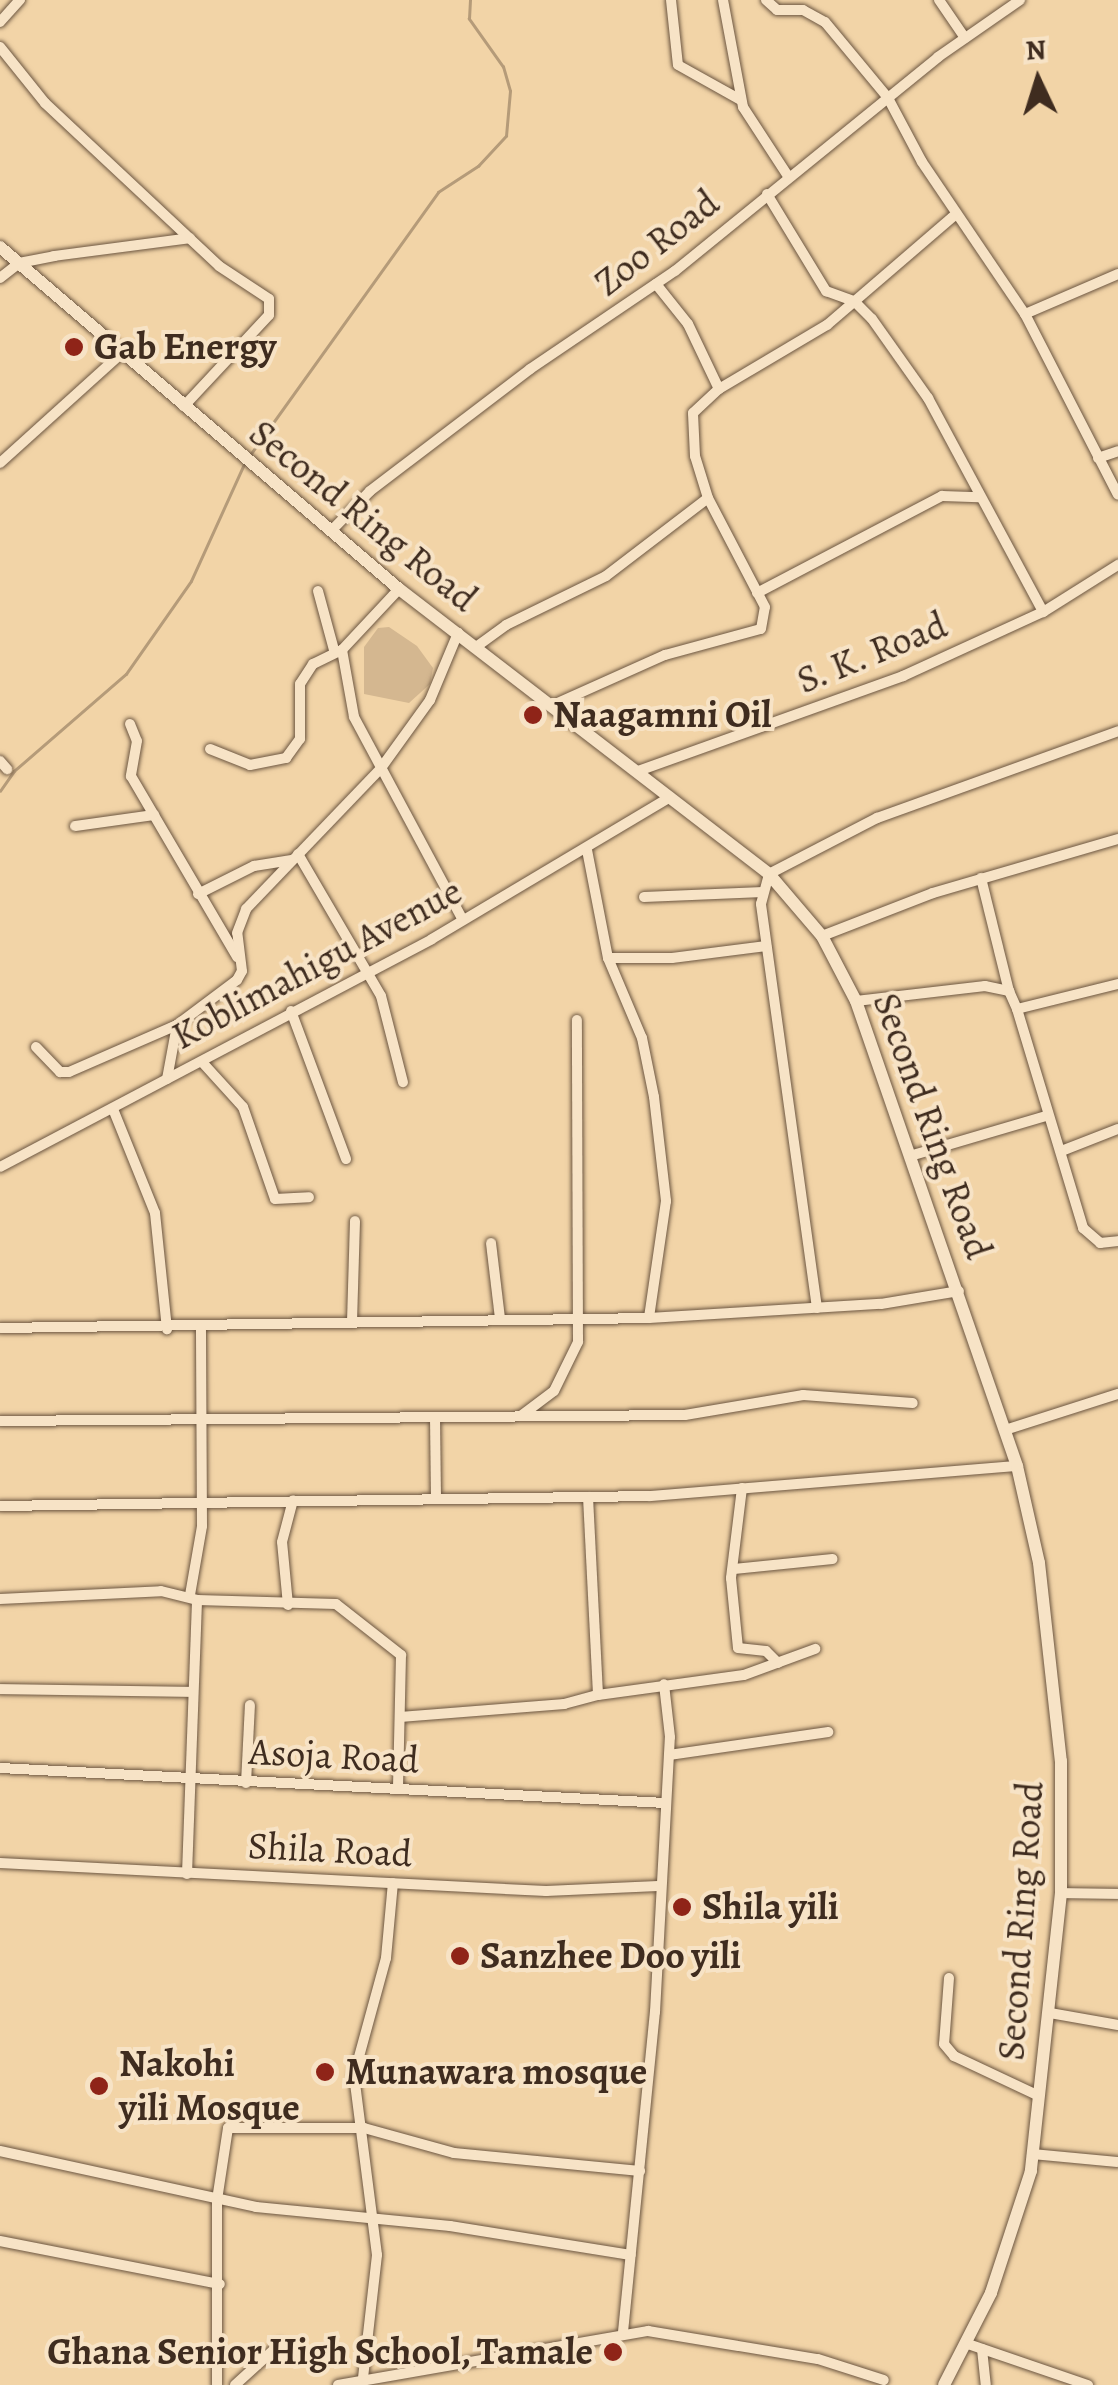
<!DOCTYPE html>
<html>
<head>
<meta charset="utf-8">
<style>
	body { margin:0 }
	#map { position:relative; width:1118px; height:2385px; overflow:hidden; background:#f2d4a7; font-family:Alegreya,serif }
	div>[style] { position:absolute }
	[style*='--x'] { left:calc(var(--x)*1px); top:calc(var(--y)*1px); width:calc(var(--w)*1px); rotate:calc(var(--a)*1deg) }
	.green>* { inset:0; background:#d4b790 }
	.stream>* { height:2.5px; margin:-1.25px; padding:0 1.25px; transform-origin:1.25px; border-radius:1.25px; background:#b59b79 }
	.roads { filter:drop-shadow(0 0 2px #6c5641) drop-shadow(0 0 2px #6c5641) }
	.minor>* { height:10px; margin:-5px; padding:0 5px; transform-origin:5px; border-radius:5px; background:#f7e3c6 }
	.tertiary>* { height:12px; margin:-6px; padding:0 6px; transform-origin:6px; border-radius:6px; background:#f7e3c6 }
	.dots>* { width:28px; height:28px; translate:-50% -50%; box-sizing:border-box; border:5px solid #f7e3c6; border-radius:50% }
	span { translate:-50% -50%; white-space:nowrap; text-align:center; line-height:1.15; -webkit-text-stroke:8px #f7e3c6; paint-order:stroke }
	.street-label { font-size:38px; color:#3f2c1f }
	.poi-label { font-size:38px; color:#3f2c1f; font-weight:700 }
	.left { translate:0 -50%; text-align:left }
	.right { translate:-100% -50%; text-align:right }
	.north { position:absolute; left:988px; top:30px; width:100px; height:100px; -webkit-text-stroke:8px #f7e3c6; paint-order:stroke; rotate:356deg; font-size:28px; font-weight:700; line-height:40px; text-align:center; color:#3f2c1f }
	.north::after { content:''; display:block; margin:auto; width:35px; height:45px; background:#3f2c1f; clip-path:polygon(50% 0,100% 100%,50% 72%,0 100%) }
</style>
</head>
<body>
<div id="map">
	<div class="green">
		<div style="clip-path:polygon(389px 627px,417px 646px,433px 668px,430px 684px,409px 703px,364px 694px,364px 647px,378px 628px)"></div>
	</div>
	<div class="stream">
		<div style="--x:250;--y:455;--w:323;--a:-54.4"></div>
		<div style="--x:438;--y:192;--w:48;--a:-33"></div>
		<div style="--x:478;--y:166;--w:41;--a:-47"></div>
		<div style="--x:506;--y:136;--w:45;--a:-84.9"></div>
		<div style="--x:510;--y:91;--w:25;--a:-106"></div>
		<div style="--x:503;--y:67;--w:59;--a:-125.3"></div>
		<div style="--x:469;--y:19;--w:19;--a:-87"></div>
		<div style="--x:0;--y:791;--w:24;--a:-55"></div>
		<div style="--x:14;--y:771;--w:148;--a:-40.9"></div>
		<div style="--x:126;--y:674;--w:113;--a:-55"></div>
		<div style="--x:191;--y:581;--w:131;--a:-65.6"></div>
	</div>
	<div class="roads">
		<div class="minor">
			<div style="--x:671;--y:0;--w:65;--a:83.9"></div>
			<div style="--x:678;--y:65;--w:72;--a:29.1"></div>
			<div style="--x:723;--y:0;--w:109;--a:79.4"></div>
			<div style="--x:743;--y:107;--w:82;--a:56.9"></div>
			<div style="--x:766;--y:0;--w:15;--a:42"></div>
			<div style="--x:777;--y:10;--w:26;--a:0"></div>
			<div style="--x:803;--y:10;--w:25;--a:29"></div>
			<div style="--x:825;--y:22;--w:99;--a:50.3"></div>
			<div style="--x:888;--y:98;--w:72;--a:62"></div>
			<div style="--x:922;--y:162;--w:184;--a:55.9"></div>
			<div style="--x:1025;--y:314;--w:203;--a:62.8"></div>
			<div style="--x:939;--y:0;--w:46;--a:55.6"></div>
			<div style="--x:0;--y:22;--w:30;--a:-48"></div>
			<div style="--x:0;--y:47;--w:72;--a:51.2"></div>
			<div style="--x:45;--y:103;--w:238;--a:43.1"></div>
			<div style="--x:219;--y:266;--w:60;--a:33.4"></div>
			<div style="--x:269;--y:299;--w:16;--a:90"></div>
			<div style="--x:269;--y:315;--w:125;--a:133"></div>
			<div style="--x:767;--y:194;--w:114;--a:58.7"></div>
			<div style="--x:826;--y:291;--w:30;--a:20"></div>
			<div style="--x:854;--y:301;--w:25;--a:45"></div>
			<div style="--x:872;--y:319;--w:97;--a:54.7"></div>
			<div style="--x:928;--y:398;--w:243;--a:61.7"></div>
			<div style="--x:0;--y:278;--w:24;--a:-38"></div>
			<div style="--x:19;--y:263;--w:36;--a:-11"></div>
			<div style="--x:54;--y:256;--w:137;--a:-7.5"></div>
			<div style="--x:656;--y:284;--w:51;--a:51.3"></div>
			<div style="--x:688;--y:324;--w:72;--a:64.5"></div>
			<div style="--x:1025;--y:314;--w:101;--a:-23.3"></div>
			<div style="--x:1098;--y:458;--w:21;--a:-19"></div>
			<div style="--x:0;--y:463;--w:167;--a:-42.1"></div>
			<div style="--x:331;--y:531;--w:56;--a:-45.7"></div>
			<div style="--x:370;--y:491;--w:201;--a:-37.3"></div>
			<div style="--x:530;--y:369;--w:175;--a:-34.1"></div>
			<div style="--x:675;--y:271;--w:339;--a:-39.1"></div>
			<div style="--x:938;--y:57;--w:100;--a:-34.8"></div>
			<div style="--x:399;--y:589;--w:83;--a:133.1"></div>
			<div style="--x:342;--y:650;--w:68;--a:79.8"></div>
			<div style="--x:354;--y:717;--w:230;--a:61.8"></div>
			<div style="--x:318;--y:591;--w:61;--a:74.8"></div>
			<div style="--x:757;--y:593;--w:209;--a:-27.7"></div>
			<div style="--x:942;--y:496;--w:37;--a:2"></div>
			<div style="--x:476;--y:647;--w:37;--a:-36"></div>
			<div style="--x:506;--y:625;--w:111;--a:-26.1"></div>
			<div style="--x:606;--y:576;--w:128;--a:-37.4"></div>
			<div style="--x:553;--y:705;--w:123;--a:-24.1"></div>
			<div style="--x:665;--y:655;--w:99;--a:-15.2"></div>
			<div style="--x:761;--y:629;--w:22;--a:-80"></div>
			<div style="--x:765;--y:607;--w:123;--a:-117.6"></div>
			<div style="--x:708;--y:498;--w:44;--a:-107.2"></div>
			<div style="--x:695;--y:456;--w:43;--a:-92.7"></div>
			<div style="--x:693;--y:413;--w:35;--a:-43"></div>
			<div style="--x:719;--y:389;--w:126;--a:-30.7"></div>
			<div style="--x:827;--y:325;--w:170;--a:-40.7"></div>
			<div style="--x:130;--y:724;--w:18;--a:68"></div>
			<div style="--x:137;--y:741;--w:36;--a:100"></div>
			<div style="--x:131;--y:776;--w:210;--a:59.6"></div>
			<div style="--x:210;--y:749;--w:43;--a:21.8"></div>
			<div style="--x:250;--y:765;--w:37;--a:-11"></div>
			<div style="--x:286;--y:758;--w:24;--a:-54"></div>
			<div style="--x:300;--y:739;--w:55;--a:-90"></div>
			<div style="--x:300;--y:684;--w:24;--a:-57"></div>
			<div style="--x:313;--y:664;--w:32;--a:-26"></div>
			<div style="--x:0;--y:761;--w:11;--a:49"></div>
			<div style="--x:638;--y:771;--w:282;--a:-19.7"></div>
			<div style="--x:903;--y:676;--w:154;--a:-24.6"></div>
			<div style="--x:1043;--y:612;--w:89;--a:-32.1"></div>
			<div style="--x:75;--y:826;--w:80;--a:-7.9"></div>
			<div style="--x:587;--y:850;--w:110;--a:79"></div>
			<div style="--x:608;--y:958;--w:87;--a:67"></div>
			<div style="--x:642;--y:1038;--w:60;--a:78.5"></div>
			<div style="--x:654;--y:1097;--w:105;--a:83.4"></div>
			<div style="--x:666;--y:1201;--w:118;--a:98.3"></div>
			<div style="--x:298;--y:854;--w:164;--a:59.7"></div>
			<div style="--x:381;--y:996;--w:89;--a:75.7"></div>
			<div style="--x:981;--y:878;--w:116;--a:76.1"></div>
			<div style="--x:198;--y:894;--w:63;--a:-26.6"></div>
			<div style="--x:254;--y:866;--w:38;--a:-9"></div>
			<div style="--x:644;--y:897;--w:119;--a:-2.4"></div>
			<div style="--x:822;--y:936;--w:119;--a:-21.2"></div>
			<div style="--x:933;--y:893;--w:193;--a:-16.3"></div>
			<div style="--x:608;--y:958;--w:64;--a:0"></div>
			<div style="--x:672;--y:958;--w:95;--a:-7.3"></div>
			<div style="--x:856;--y:1001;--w:130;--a:-6.6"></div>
			<div style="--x:985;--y:986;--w:25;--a:12"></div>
			<div style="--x:1009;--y:991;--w:20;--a:66"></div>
			<div style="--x:1017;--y:1009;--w:104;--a:-13.9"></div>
			<div style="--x:1017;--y:1009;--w:229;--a:73.2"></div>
			<div style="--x:1083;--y:1228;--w:23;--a:41"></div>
			<div style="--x:1100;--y:1243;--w:18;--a:-6"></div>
			<div style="--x:291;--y:1011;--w:158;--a:69.6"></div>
			<div style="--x:36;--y:1047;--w:35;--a:46"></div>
			<div style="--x:60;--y:1072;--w:9;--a:0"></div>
			<div style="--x:69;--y:1072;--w:118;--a:-23.5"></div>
			<div style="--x:177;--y:1025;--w:75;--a:-36.9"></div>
			<div style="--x:237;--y:980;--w:10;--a:-61"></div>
			<div style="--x:242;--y:971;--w:38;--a:-97"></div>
			<div style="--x:237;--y:933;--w:26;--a:-69"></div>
			<div style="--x:246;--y:909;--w:195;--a:-46.2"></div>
			<div style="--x:381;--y:768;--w:84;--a:-54.2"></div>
			<div style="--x:430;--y:700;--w:73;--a:-67.3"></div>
			<div style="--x:202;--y:1062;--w:61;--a:47.7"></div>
			<div style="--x:243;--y:1107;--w:97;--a:70.8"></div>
			<div style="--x:275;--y:1199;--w:34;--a:-3"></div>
			<div style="--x:167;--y:1079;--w:55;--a:-79.5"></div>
			<div style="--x:113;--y:1109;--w:112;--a:68"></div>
			<div style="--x:155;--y:1213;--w:117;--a:84.1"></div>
			<div style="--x:1064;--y:1150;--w:58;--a:-21.3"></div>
			<div style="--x:910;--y:1156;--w:142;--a:-16.4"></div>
			<div style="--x:0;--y:1167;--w:488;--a:-27.8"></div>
			<div style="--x:432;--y:939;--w:277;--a:-30.8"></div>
			<div style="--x:491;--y:1243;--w:77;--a:83.2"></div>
			<div style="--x:817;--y:1308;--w:408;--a:-97.9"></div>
			<div style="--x:761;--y:904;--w:31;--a:-75"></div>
			<div style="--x:769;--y:874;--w:122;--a:-27.4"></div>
			<div style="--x:877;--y:818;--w:256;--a:-19.8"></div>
			<div style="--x:352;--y:1322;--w:101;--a:-88.3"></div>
			<div style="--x:0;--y:1328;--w:649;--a:-0.88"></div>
			<div style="--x:649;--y:1318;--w:232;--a:-3.5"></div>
			<div style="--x:881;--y:1304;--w:79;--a:-9.5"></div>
			<div style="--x:522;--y:1415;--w:40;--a:-37"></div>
			<div style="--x:554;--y:1391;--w:55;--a:-63.9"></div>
			<div style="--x:578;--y:1342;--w:322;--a:-90.2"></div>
			<div style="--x:435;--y:1417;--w:81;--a:89.3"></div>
			<div style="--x:0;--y:1421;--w:685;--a:-0.5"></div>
			<div style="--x:685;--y:1415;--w:120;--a:-9.6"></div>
			<div style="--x:803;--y:1395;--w:110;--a:4.2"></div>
			<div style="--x:1005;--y:1430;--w:119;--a:-17.7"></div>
			<div style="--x:742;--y:1488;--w:91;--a:97"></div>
			<div style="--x:731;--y:1578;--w:70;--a:84.3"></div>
			<div style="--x:738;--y:1648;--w:28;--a:6"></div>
			<div style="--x:766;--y:1651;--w:17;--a:45"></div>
			<div style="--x:588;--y:1497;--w:198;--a:87.1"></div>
			<div style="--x:598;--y:1695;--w:147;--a:-7.8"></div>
			<div style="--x:744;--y:1675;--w:76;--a:-20.1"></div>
			<div style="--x:0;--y:1506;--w:650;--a:-0.88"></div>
			<div style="--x:650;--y:1496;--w:368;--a:-4.7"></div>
			<div style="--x:734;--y:1569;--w:99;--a:-5.8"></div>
			<div style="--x:190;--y:1595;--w:70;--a:-80.1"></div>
			<div style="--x:202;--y:1526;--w:198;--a:-90.3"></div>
			<div style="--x:0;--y:1599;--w:161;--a:-2.8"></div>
			<div style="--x:161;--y:1591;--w:37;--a:14"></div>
			<div style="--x:197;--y:1600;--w:139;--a:1.6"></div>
			<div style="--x:336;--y:1604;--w:83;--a:38.1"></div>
			<div style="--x:401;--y:1655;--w:134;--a:91.3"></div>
			<div style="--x:288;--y:1605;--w:63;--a:-95.4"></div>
			<div style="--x:282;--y:1542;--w:43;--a:-75.3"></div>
			<div style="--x:0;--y:1689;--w:193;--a:0.9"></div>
			<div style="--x:400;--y:1717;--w:165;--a:-4.5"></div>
			<div style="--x:564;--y:1704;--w:35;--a:-15"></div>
			<div style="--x:669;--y:1755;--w:161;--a:-8.2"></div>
			<div style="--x:0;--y:1768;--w:666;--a:3.01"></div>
			<div style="--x:246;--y:1783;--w:78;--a:-87.1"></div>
			<div style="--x:0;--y:1863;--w:547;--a:2.94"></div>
			<div style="--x:546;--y:1891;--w:112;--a:-2.6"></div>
			<div style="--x:187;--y:1874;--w:274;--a:-87.9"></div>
			<div style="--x:1061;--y:1893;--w:57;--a:1"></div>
			<div style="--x:949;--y:1978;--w:66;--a:94.3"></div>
			<div style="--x:944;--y:2044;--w:16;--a:50"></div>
			<div style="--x:954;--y:2056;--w:94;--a:25.2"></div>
			<div style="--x:1050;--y:2013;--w:69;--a:10"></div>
			<div style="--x:0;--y:2151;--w:262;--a:12.3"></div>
			<div style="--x:256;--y:2207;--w:195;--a:5.6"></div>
			<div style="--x:450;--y:2226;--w:183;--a:9.1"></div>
			<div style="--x:1032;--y:2154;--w:86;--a:5.3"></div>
			<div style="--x:0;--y:2241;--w:224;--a:11.1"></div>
			<div style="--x:623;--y:2332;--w:322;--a:-84.3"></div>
			<div style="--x:655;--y:2012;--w:275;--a:-86.9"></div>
			<div style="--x:670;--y:1737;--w:53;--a:-96.5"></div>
			<div style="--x:968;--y:2344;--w:127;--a:18.9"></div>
			<div style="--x:982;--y:2349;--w:36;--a:84"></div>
			<div style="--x:363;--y:2378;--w:124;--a:-83.5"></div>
			<div style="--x:377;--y:2255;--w:181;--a:-97.3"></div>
			<div style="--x:354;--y:2075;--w:121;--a:-74.7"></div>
			<div style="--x:386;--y:1958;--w:75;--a:-84.7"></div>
			<div style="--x:217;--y:2385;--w:185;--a:-90"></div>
			<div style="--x:217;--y:2200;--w:73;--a:-81.3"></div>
			<div style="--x:228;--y:2128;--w:136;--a:0"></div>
			<div style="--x:364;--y:2128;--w:93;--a:15.5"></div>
			<div style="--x:454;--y:2153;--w:187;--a:5.5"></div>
			<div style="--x:235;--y:2385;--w:61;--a:-42.3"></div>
			<div style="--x:338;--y:2385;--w:315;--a:-9.9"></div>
			<div style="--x:648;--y:2331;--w:172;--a:9.4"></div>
			<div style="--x:818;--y:2359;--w:69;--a:17.7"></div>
		</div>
		<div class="tertiary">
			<div style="--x:0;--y:247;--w:526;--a:40.6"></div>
			<div style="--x:399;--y:589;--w:467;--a:37.6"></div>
			<div style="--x:769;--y:874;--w:82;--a:49.5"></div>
			<div style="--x:822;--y:936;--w:73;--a:62.4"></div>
			<div style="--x:856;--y:1001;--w:492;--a:70.9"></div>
			<div style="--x:1017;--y:1466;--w:99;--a:77.2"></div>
			<div style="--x:1039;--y:1563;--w:199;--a:83.7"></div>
			<div style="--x:1061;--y:1761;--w:132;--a:90"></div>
			<div style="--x:1061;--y:1893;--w:280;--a:96.2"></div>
			<div style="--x:1031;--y:2171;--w:128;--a:108.2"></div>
			<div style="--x:991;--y:2293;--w:103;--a:117.1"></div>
		</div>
	</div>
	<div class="dots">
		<div style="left:74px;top:347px;background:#8f2418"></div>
		<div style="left:533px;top:715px;background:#8f2418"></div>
		<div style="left:682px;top:1907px;background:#8f2418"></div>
		<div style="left:460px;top:1956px;background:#8f2418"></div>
		<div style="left:325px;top:2072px;background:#8f2418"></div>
		<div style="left:99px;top:2086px;background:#8f2418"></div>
		<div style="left:613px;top:2352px;background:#8f2418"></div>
	</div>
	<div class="street-label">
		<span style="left:657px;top:243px;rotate:-38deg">Zoo Road</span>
		<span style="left:363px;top:516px;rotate:39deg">Second Ring Road</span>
		<span style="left:872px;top:653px;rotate:-22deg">S. K. Road</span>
		<span style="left:317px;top:964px;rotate:-28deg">Koblimahigu Avenue</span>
		<span style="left:932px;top:1126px;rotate:70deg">Second Ring Road</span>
		<span style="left:334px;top:1756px;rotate:3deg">Asoja Road</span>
		<span style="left:330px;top:1850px;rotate:3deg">Shila Road</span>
		<span style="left:1021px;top:1921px;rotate:-86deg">Second Ring Road</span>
	</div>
	<div class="poi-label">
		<span class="left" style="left:94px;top:347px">Gab Energy</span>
		<span class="left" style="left:553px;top:715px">Naagamni Oil</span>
		<span class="left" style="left:702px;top:1907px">Shila yili</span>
		<span class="left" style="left:480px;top:1956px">Sanzhee Doo yili</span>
		<span class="left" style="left:119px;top:2086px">Nakohi<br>yili Mosque</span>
		<span class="left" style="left:345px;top:2072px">Munawara mosque</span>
		<span class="right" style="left:593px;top:2352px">Ghana Senior High School, Tamale</span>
	</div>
	<div class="north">N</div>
</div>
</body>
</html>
